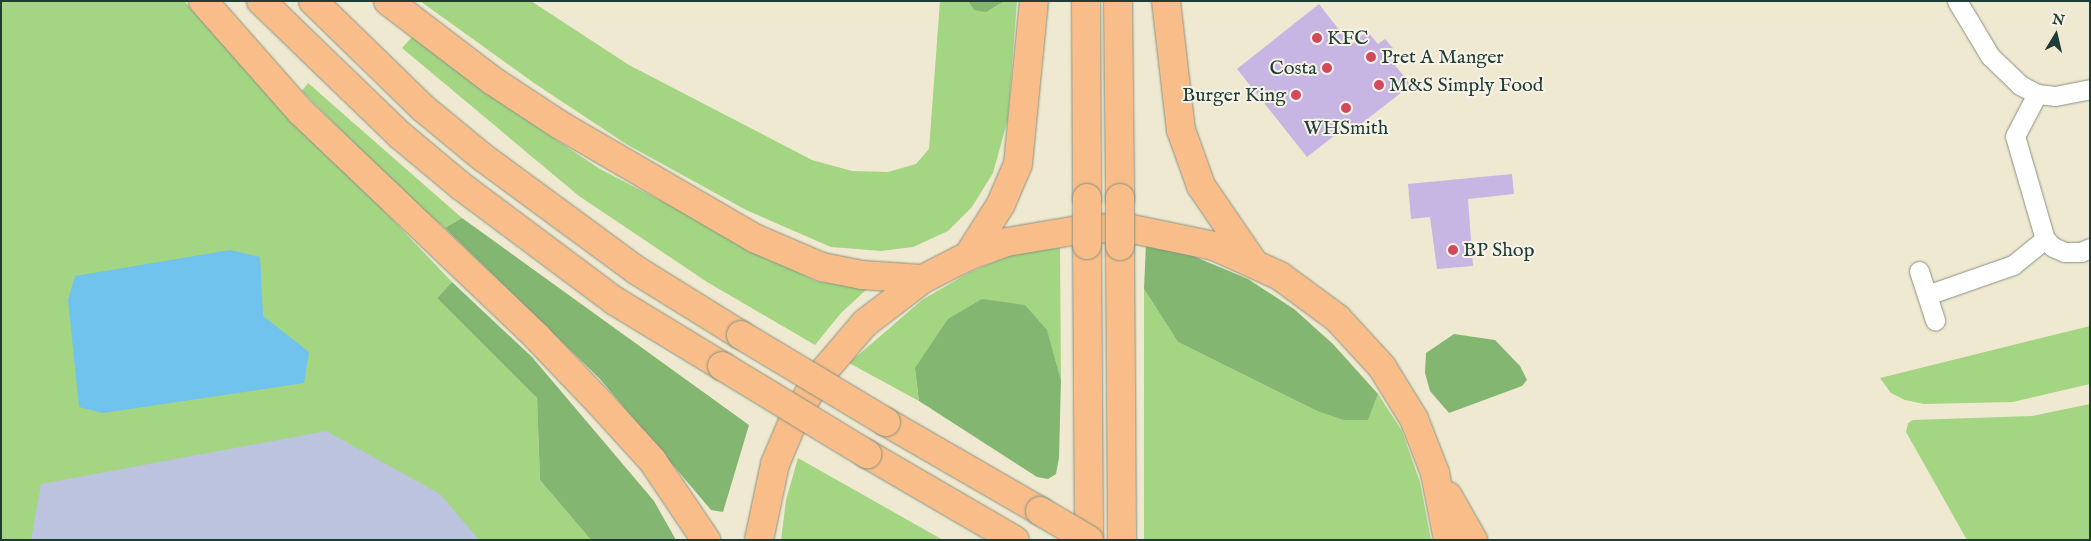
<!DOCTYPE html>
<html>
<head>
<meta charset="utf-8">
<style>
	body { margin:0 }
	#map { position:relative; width:2091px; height:541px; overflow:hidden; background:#f0e9d1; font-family:"IM FELL English",serif }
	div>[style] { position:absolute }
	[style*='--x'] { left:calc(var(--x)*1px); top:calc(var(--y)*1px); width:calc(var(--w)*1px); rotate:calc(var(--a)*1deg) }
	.industrial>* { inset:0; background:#bcc3de }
	.green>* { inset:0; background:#a4d583 }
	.forest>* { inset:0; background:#83b671 }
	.water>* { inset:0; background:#6fc3ec }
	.building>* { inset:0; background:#c7b6e4 }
	.roads { filter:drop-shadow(0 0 1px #889382) drop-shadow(0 0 1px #889382) }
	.minor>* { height:19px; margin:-9.5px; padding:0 9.5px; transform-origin:9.5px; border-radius:9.5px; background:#fff }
	.highway>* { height:28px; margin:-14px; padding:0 14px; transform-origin:14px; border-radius:14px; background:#f8bd88 }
	.bridges { filter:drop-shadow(0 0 1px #889382) drop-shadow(0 0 1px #889382) }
	.highway-bridge>* { height:28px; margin:-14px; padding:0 14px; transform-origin:14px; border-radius:14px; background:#f8bd88 }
	.dots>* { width:14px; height:14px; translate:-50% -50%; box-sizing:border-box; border:2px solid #f7f3e8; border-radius:50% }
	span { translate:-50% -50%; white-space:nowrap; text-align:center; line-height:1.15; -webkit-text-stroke:4px #f7f3e8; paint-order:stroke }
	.poi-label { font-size:20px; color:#1f3d34 }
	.left { translate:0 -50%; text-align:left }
	.right { translate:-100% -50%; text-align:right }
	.frame { position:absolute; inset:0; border:2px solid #1f3d34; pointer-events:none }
	.north { position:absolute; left:2031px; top:10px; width:50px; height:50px; -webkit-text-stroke:4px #f7f3e8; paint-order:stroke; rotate:9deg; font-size:14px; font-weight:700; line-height:20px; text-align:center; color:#1f3d34 }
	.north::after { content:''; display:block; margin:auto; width:18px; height:22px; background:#1f3d34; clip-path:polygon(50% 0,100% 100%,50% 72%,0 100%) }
</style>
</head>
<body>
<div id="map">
	<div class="industrial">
		<div style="clip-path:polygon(444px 383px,568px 540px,1px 540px,1px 460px)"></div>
	</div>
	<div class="green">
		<div style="clip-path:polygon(1px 1px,184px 1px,452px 282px,437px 298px,537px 398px,540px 480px,591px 540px,479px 540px,440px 494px,326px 431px,41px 484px,31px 540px,1px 540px)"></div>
		<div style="clip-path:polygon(420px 1px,531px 1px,629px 65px,812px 160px,852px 171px,888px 172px,916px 164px,929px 149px,940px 1px,968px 1px,974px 10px,1004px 1px,1017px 1px,1008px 119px,993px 173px,972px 207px,948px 231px,913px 247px,881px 251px,831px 247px,746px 210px,626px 144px,534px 83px)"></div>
		<div style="clip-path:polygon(413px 36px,504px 105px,600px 169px,815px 281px,867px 289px,841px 313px,815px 345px,707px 282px,579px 196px,402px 48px)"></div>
		<div style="clip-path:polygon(308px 83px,462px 218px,445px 228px,415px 204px,302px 91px)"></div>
		<div style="clip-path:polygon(1060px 248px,1061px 380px,1047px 331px,915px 368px,919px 401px,849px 363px,922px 300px,970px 272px,1019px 252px)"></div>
		<div style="clip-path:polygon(1144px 289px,1178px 342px,1317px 411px,1368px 420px,1378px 394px,1402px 431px,1420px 482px,1431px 540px,1144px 540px)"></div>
		<div style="clip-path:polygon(2090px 326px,2090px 384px,2013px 402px,1924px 404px,1905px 400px,1891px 393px,1880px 378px)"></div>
		<div style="clip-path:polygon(2090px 404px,2090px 540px,1967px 540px,1906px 432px,1908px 423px,1913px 420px,2032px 416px)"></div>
		<div style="clip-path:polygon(798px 458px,943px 540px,781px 540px,786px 500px)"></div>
	</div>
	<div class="forest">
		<div style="clip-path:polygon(968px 1px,1004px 1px,986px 12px,974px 10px)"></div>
		<div style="clip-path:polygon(462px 218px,749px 425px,723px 512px,711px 510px,600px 379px,445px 228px)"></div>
		<div style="clip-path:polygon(1146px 244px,1193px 256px,1248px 279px,1294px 309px,1333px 344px,1378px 394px,1368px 420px,1344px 420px,1317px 411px,1178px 342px,1144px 289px)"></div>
		<div style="clip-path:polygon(452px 282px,532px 357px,654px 501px,676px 540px,591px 540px,540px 480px,537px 398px,437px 298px)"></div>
		<div style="clip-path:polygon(982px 299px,1025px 305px,1047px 330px,1061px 380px,1059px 458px,1056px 474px,1048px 479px,1037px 477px,919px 401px,915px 368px,948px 319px)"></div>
		<div style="clip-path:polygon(1454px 334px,1495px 340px,1520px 366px,1527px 380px,1522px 386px,1449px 413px,1430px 391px,1425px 373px,1426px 353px)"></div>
	</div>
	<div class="water">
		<div style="clip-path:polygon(230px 250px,260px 257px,263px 316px,309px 352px,304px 383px,103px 413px,79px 407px,68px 300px,75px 276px)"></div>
	</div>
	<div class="building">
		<div style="clip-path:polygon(1319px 4px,1351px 45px,1367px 31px,1378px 44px,1385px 39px,1393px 48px,1386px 54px,1411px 85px,1352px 131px,1348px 125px,1307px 157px,1237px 69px)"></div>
		<div style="clip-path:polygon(1512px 174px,1514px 194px,1468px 199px,1473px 266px,1437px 269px,1430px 217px,1411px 219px,1408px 184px)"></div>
	</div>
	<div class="roads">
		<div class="minor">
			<div style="--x:1957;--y:1;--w:64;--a:59"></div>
			<div style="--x:1990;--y:56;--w:42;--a:44"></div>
			<div style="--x:2020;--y:85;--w:19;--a:28"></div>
			<div style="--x:2037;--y:94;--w:18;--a:6"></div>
			<div style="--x:2055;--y:96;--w:36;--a:-11"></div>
			<div style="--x:2037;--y:94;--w:47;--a:117.6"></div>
			<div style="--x:2015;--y:136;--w:107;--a:73.8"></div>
			<div style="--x:2045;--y:239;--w:11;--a:45"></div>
			<div style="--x:2053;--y:247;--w:12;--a:24"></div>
			<div style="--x:2064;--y:252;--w:17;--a:0"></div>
			<div style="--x:2081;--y:252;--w:10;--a:-24"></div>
			<div style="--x:1919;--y:271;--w:52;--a:71.9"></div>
			<div style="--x:1927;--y:295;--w:91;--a:-19.2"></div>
			<div style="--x:2013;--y:265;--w:41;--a:-39.1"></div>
		</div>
		<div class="highway">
			<div style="--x:203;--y:1;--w:148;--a:48.6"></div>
			<div style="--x:301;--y:112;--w:326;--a:43.6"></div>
			<div style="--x:537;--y:337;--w:93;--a:46.3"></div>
			<div style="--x:601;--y:404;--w:76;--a:47.7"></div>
			<div style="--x:652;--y:460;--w:97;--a:56"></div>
			<div style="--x:261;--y:1;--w:194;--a:44"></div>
			<div style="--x:401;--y:136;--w:78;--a:39.8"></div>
			<div style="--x:461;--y:186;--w:192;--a:36.8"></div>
			<div style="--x:615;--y:301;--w:125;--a:31.3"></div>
			<div style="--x:313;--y:1;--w:153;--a:44.2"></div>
			<div style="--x:423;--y:108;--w:75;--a:39.6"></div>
			<div style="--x:481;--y:156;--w:192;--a:36.3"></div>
			<div style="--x:636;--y:270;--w:123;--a:31.8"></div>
			<div style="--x:388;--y:1;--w:132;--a:37.3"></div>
			<div style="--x:493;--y:81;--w:80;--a:33.3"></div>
			<div style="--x:560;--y:125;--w:225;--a:30.2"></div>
			<div style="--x:754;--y:238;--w:74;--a:23.1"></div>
			<div style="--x:822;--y:267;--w:41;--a:11.3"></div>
			<div style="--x:862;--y:275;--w:61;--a:3.8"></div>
			<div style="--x:1086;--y:1;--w:197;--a:89.7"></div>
			<div style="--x:1118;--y:1;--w:197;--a:89.4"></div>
			<div style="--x:1166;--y:1;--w:130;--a:83.4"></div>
			<div style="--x:1181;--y:130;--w:59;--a:70.3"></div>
			<div style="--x:1201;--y:186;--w:92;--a:55.6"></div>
			<div style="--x:1087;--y:245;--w:295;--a:89.6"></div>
			<div style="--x:1120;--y:246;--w:294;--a:89.6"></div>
			<div style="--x:968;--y:256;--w:62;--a:-57.6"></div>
			<div style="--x:1001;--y:204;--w:43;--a:-67"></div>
			<div style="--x:1018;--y:164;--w:164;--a:-84.4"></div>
			<div style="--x:886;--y:422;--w:178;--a:30"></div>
			<div style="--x:867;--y:454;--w:171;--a:30.2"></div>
			<div style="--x:1448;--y:496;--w:51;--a:60.4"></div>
			<div style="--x:759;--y:540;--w:78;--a:-78.1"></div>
			<div style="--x:775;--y:464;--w:49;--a:-67.1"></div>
			<div style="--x:794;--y:419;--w:48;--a:-59.7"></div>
			<div style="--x:818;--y:378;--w:72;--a:-49.5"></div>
			<div style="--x:865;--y:323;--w:73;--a:-37.2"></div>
			<div style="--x:923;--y:279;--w:51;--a:-27.1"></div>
			<div style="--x:968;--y:256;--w:41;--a:-19.7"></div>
			<div style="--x:1007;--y:242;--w:84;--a:-9.6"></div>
			<div style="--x:1090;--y:228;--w:42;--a:1.4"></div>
			<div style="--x:1132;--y:229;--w:84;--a:11.7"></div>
			<div style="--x:1214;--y:246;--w:72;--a:24.4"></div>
			<div style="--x:1280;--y:276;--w:71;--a:36.4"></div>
			<div style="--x:1337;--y:318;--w:67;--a:47.4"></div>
			<div style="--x:1382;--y:367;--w:61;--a:58.4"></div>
			<div style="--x:1414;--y:419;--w:58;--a:68.7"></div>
			<div style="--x:1435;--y:473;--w:68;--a:79"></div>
		</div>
	</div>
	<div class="bridges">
		<div class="highway-bridge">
			<div style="--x:1087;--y:198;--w:47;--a:90"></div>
			<div style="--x:1120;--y:198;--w:48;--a:90"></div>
			<div style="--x:741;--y:335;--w:169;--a:31"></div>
			<div style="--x:722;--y:366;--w:170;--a:31.3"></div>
			<div style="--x:1040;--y:511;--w:57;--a:30.6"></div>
		</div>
	</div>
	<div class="dots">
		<div style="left:1317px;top:38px;background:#d1495b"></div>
		<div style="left:1371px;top:57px;background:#d1495b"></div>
		<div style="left:1327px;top:68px;background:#d1495b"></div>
		<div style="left:1379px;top:85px;background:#d1495b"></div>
		<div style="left:1296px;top:95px;background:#d1495b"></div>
		<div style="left:1346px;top:108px;background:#d1495b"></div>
		<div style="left:1453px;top:250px;background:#d1495b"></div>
	</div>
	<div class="poi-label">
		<span class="left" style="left:1327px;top:38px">KFC</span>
		<span class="left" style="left:1381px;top:57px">Pret A Manger</span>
		<span class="right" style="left:1317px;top:68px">Costa</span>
		<span class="left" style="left:1389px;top:85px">M&amp;S Simply Food</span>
		<span class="right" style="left:1286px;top:95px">Burger King</span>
		<span style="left:1346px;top:128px">WHSmith</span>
		<span class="left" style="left:1463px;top:250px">BP Shop</span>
	</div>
	<div class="frame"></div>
	<div class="north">N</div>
</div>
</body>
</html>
